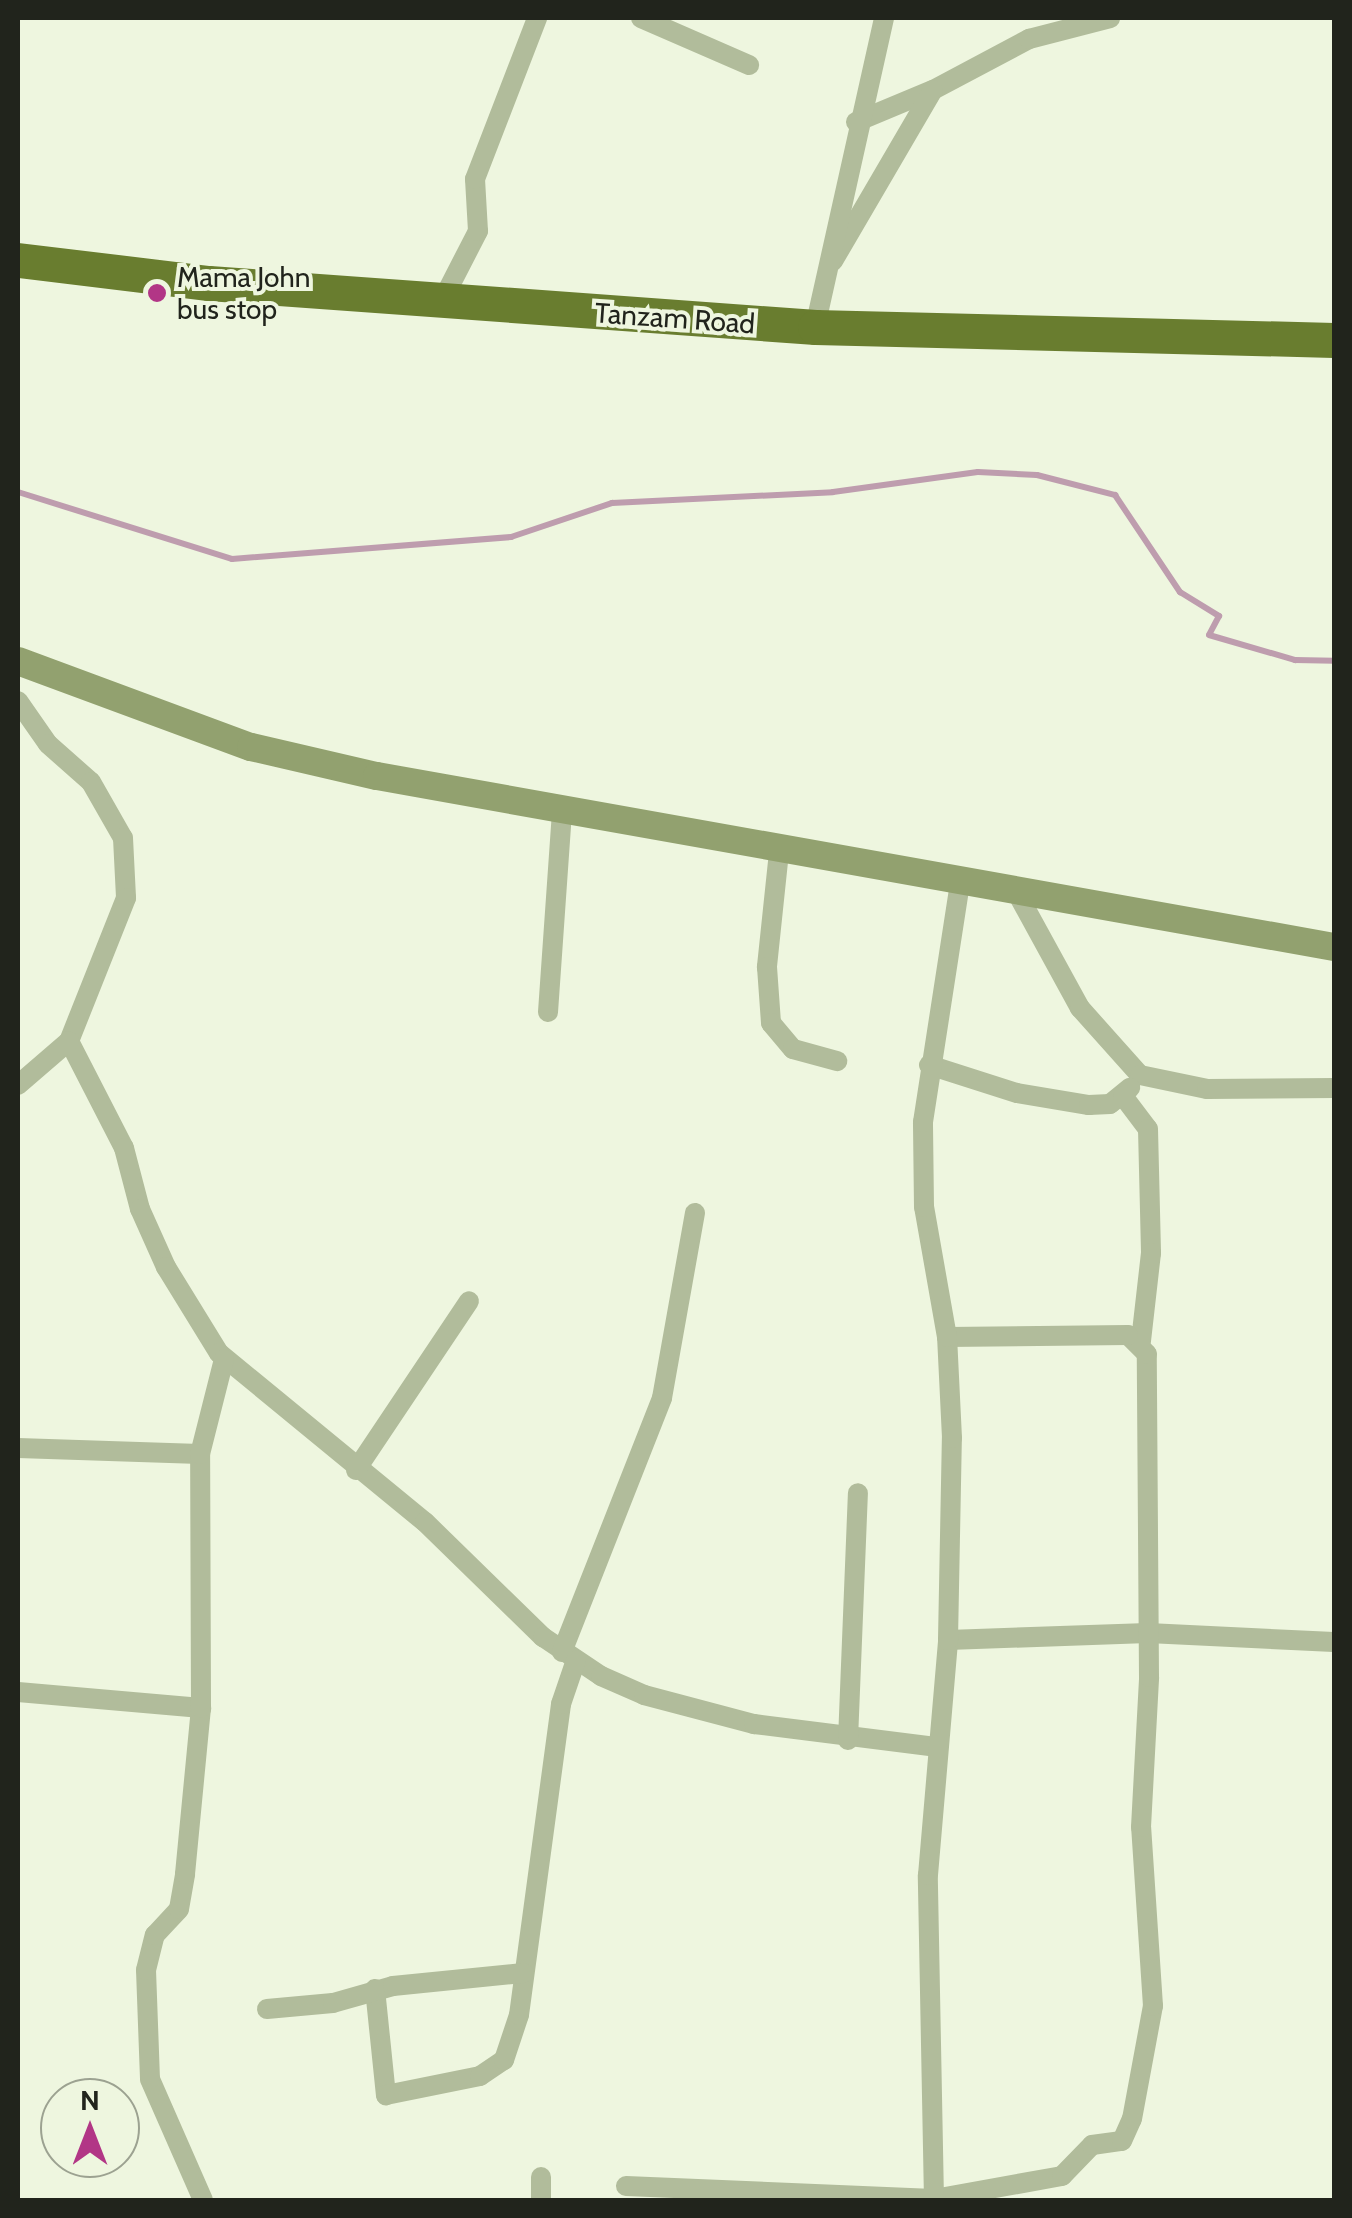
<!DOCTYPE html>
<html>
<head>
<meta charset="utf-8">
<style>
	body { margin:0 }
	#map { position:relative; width:1352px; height:2218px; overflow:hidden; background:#eef6df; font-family:Cabin,sans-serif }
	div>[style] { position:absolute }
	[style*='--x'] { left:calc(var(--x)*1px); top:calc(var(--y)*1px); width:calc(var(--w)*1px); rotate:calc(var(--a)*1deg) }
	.stream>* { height:6px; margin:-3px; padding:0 3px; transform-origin:3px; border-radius:3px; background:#be9dae }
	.street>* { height:20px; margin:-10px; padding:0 10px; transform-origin:10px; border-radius:10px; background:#b1bc9b }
	.secondary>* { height:28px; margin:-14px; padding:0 14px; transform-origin:14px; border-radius:14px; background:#92a16f }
	.highway>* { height:35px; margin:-17.5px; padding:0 17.5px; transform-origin:17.5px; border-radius:17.5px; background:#697d2f }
	.dots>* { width:28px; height:28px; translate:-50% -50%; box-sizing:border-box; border:5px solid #eef6df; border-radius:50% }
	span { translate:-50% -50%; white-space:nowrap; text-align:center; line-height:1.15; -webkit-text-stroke:8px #eef6df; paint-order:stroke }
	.poi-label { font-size:28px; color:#21241c }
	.left { translate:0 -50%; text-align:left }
	.street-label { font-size:28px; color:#21241c }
	.frame { position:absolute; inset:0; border:20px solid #21241c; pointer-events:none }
	.north { position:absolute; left:40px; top:2078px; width:100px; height:100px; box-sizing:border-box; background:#eef6df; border:2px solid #9ca291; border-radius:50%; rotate:0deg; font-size:28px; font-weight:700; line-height:40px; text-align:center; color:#21241c }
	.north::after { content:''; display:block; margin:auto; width:35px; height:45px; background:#b23686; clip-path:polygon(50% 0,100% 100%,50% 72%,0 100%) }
</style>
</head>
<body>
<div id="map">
	<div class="stream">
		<div style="--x:18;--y:492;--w:224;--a:17.4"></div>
		<div style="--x:232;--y:559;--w:280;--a:-4.5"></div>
		<div style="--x:511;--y:537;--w:107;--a:-18.6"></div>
		<div style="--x:612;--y:503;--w:221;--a:-2.8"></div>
		<div style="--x:833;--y:492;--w:146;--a:-7.9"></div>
		<div style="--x:978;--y:472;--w:59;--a:2.9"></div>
		<div style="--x:1037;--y:475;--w:81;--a:14.4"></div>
		<div style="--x:1115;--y:495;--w:117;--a:56.2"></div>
		<div style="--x:1180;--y:592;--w:46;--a:31.6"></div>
		<div style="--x:1219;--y:616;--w:21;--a:118"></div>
		<div style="--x:1209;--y:635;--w:90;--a:16.2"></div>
		<div style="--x:1295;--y:660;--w:39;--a:1"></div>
	</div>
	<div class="street">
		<div style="--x:641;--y:18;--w:118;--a:23.5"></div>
		<div style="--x:856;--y:122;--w:83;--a:-22.6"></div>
		<div style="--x:933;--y:90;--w:109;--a:-28"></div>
		<div style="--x:1029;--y:39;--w:84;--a:-14.5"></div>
		<div style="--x:833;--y:261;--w:198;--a:-59.7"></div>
		<div style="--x:441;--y:303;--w:81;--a:-62.8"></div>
		<div style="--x:478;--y:231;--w:52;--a:-93.3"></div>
		<div style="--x:475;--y:179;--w:173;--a:-68.9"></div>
		<div style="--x:815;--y:327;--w:317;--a:-77.4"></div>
		<div style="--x:18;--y:701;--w:52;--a:55.1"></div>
		<div style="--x:48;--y:744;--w:57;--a:41.5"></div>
		<div style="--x:91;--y:782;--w:64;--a:60.3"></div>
		<div style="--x:123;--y:838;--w:60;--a:87.1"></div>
		<div style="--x:126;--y:898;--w:154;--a:111.7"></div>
		<div style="--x:69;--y:1041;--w:120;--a:62.8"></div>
		<div style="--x:124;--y:1148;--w:63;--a:75.3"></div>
		<div style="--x:140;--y:1209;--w:64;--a:65.9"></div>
		<div style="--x:166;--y:1267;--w:101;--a:58.4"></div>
		<div style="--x:219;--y:1353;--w:266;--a:39.4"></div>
		<div style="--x:425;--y:1522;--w:165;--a:44.3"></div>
		<div style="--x:543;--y:1637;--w:70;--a:33.9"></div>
		<div style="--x:601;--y:1676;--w:47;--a:23.8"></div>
		<div style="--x:644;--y:1695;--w:114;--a:14.8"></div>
		<div style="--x:754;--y:1724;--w:183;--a:7.2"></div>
		<div style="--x:779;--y:852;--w:116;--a:96"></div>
		<div style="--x:767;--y:967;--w:56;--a:85.9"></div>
		<div style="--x:771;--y:1023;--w:34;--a:50"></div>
		<div style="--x:793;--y:1049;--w:46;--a:15.3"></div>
		<div style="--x:1017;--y:893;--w:131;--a:61.3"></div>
		<div style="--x:1080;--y:1008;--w:90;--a:48.2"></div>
		<div style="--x:1140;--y:1075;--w:68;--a:11.8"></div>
		<div style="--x:1207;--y:1089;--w:127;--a:-0.5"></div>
		<div style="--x:548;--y:1012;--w:200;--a:-86"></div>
		<div style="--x:929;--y:1065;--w:92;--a:17.7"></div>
		<div style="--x:1017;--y:1093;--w:73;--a:9.5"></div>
		<div style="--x:1089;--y:1105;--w:21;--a:-3"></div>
		<div style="--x:1110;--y:1104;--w:26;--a:-39"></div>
		<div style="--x:18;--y:1085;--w:67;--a:-40.8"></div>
		<div style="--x:1123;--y:1096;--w:41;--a:52.9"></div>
		<div style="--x:1148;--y:1129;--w:124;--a:88.6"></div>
		<div style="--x:1151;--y:1253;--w:89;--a:96.5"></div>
		<div style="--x:18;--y:1448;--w:182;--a:1.9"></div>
		<div style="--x:356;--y:1470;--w:203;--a:-56.2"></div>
		<div style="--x:948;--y:1640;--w:200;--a:-2"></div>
		<div style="--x:1148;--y:1633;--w:186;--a:2.8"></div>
		<div style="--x:562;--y:1652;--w:273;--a:-68.5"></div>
		<div style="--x:662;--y:1398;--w:188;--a:-79.9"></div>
		<div style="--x:18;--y:1692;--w:184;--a:5"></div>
		<div style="--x:848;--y:1740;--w:247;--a:-87.7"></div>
		<div style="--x:375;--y:1989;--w:107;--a:84.1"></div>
		<div style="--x:386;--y:2095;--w:96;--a:-11.4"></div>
		<div style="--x:480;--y:2076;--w:29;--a:-34"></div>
		<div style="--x:504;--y:2060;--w:47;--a:-71.6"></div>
		<div style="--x:519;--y:2015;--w:314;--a:-82.3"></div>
		<div style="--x:561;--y:1704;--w:46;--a:-71.2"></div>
		<div style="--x:267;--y:2009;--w:66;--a:-5.2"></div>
		<div style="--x:333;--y:2003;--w:62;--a:-15.8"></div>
		<div style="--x:393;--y:1986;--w:131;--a:-5.7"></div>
		<div style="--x:541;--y:2177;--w:23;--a:90"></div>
		<div style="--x:626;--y:2186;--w:308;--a:2.4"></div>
		<div style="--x:934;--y:2199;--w:130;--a:-10.2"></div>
		<div style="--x:1062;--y:2176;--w:43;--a:-45.9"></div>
		<div style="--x:1092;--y:2145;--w:30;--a:-8"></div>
		<div style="--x:1122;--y:2141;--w:24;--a:-66"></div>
		<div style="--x:1132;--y:2119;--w:115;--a:-79.5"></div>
		<div style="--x:1153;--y:2006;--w:179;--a:-93.8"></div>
		<div style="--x:1141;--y:1827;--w:150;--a:-86.9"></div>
		<div style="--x:1149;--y:1677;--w:323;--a:-90.4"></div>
		<div style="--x:1147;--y:1354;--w:27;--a:-135"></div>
		<div style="--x:1128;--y:1335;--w:181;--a:179.4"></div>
		<div style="--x:203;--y:2200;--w:132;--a:-113.7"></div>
		<div style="--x:150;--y:2079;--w:109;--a:-92.1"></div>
		<div style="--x:146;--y:1970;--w:36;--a:-76"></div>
		<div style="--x:155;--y:1935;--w:35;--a:-47"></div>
		<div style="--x:179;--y:1909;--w:36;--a:-80"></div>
		<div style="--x:185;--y:1874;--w:167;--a:-84.5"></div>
		<div style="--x:201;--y:1708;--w:254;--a:-90.2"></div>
		<div style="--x:200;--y:1454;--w:98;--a:-75.8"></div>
		<div style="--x:934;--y:2200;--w:325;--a:-91.1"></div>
		<div style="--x:928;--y:1875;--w:236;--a:-85.1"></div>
		<div style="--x:948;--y:1640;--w:202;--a:-88.9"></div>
		<div style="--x:952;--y:1438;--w:101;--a:-92.8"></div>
		<div style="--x:947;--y:1337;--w:132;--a:-100"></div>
		<div style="--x:924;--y:1207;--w:85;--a:-90.7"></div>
		<div style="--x:923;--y:1122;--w:243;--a:-81.2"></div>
	</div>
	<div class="secondary">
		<div style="--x:18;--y:661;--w:248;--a:20.3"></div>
		<div style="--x:251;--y:747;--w:129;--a:13"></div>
		<div style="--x:377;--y:776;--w:972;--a:10.13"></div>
	</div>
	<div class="highway">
		<div style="--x:18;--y:260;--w:192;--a:6.9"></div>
		<div style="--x:209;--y:283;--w:608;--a:4.15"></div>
		<div style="--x:815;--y:327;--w:519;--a:1.43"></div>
	</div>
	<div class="dots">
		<div style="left:157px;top:293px;background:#b23686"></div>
	</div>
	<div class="poi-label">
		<span class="left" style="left:177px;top:293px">Mama John<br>bus stop</span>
	</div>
	<div class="street-label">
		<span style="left:675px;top:318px;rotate:4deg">Tanzam Road</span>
	</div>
	<div class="frame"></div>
	<div class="north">N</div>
</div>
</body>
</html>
